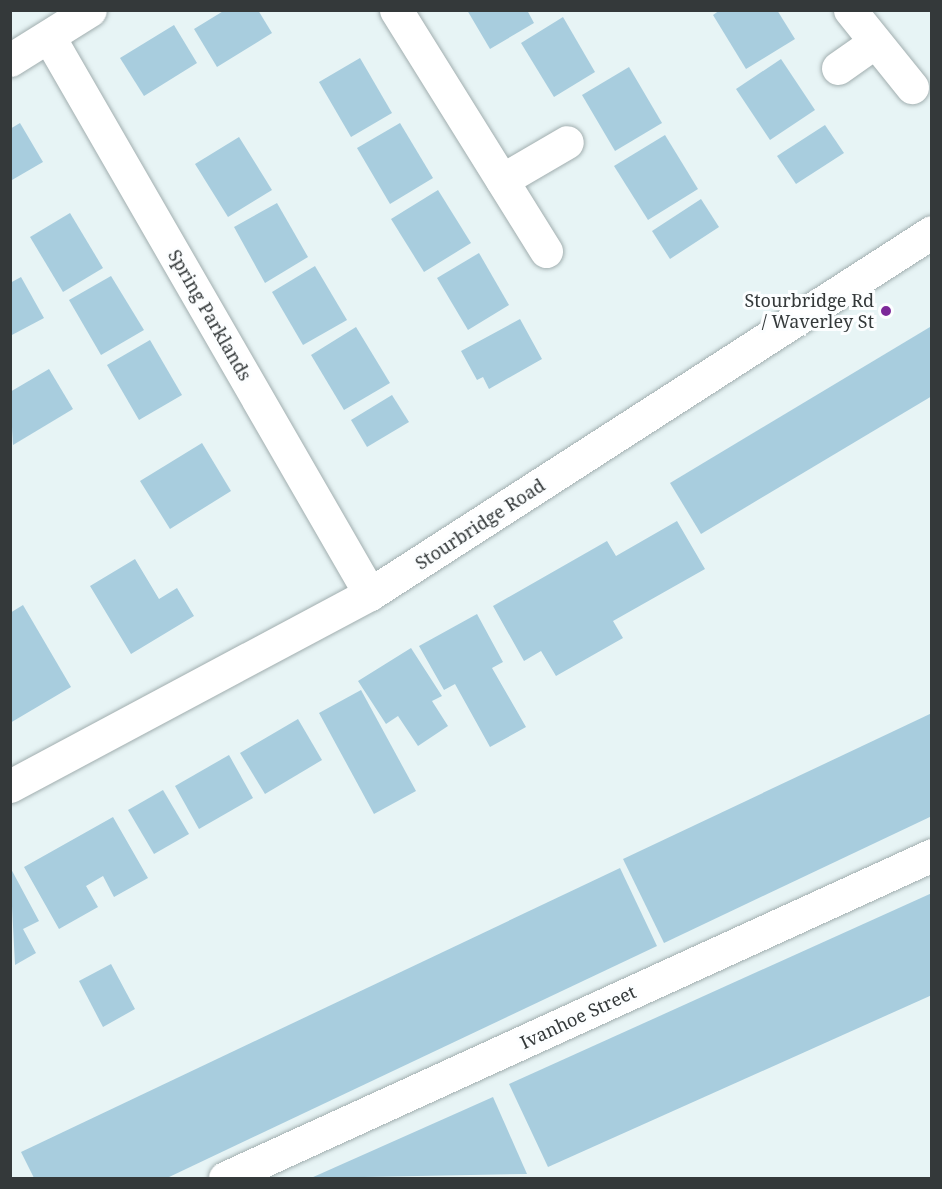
<!DOCTYPE html>
<html>
<head>
<meta charset="utf-8">
<style>
	body { margin:0 }
	#map { position:relative; width:942px; height:1189px; overflow:hidden; background:#e7f4f5; font-family:"Noto Serif",serif }
	div>[style] { position:absolute }
	[style*='--x'] { left:calc(var(--x)*1px); top:calc(var(--y)*1px); width:calc(var(--w)*1px); rotate:calc(var(--a)*1deg) }
	.building>* { inset:0; background:#a8cdde }
	.roads { filter:drop-shadow(0 0 2px #a1aeaf) drop-shadow(0 0 2px #a1aeaf) }
	.street>* { height:33px; margin:-16.5px; padding:0 16.5px; transform-origin:16.5px; border-radius:16.5px; background:#fff }
	.primary>* { height:33px; margin:-16.5px; padding:0 16.5px; transform-origin:16.5px; border-radius:16.5px; background:#fff }
	.dots>* { width:16px; height:16px; translate:-50% -50%; box-sizing:border-box; border:3px solid #fcfeff; border-radius:50% }
	span { translate:-50% -50%; white-space:nowrap; text-align:center; line-height:1.15; -webkit-text-stroke:6px #fcfeff; paint-order:stroke }
	.poi-label { font-size:18px; color:#34393a }
	.right { translate:-100% -50%; text-align:right }
	.street-label { font-size:18px; color:#34393a }
	.frame { position:absolute; inset:0; border:12px solid #34393a; pointer-events:none }
</style>
</head>
<body>
<div id="map">
	<div class="building">
		<div style="clip-path:polygon(225px 10px,258px 10px,272px 33px,217px 67px,194px 29px)"></div>
		<div style="clip-path:polygon(467px 10px,527px 10px,534px 23px,490px 49px)"></div>
		<div style="clip-path:polygon(720px 10px,777px 10px,795px 39px,746px 69px,713px 15px)"></div>
		<div style="clip-path:polygon(563px 17px,595px 72px,554px 97px,521px 43px)"></div>
		<div style="clip-path:polygon(174px 25px,197px 63px,144px 96px,120px 58px)"></div>
		<div style="clip-path:polygon(360px 58px,392px 113px,351px 137px,319px 82px)"></div>
		<div style="clip-path:polygon(781px 59px,815px 110px,770px 140px,736px 89px)"></div>
		<div style="clip-path:polygon(629px 67px,662px 123px,615px 151px,582px 95px)"></div>
		<div style="clip-path:polygon(20px 123px,43px 162px,12px 180px,10px 129px)"></div>
		<div style="clip-path:polygon(400px 123px,433px 178px,390px 204px,357px 148px)"></div>
		<div style="clip-path:polygon(825px 125px,844px 153px,796px 184px,777px 156px)"></div>
		<div style="clip-path:polygon(665px 135px,698px 189px,648px 220px,614px 166px)"></div>
		<div style="clip-path:polygon(239px 137px,272px 190px,228px 217px,195px 164px)"></div>
		<div style="clip-path:polygon(438px 190px,471px 243px,424px 272px,391px 219px)"></div>
		<div style="clip-path:polygon(701px 199px,719px 227px,670px 259px,652px 231px)"></div>
		<div style="clip-path:polygon(277px 203px,308px 257px,265px 283px,234px 227px)"></div>
		<div style="clip-path:polygon(70px 213px,103px 268px,63px 292px,30px 237px)"></div>
		<div style="clip-path:polygon(479px 253px,509px 305px,468px 330px,437px 278px)"></div>
		<div style="clip-path:polygon(315px 266px,347px 320px,303px 345px,272px 292px)"></div>
		<div style="clip-path:polygon(111px 276px,144px 330px,101px 355px,69px 300px)"></div>
		<div style="clip-path:polygon(21px 277px,44px 318px,10px 336px,10px 283px)"></div>
		<div style="clip-path:polygon(520px 319px,542px 359px,489px 389px,483px 377px,477px 380px,461px 351px)"></div>
		<div style="clip-path:polygon(356px 327px,390px 383px,344px 410px,311px 355px)"></div>
		<div style="clip-path:polygon(930px 327px,932px 396px,701px 534px,670px 483px)"></div>
		<div style="clip-path:polygon(150px 340px,182px 395px,139px 420px,107px 365px)"></div>
		<div style="clip-path:polygon(49px 369px,73px 409px,13px 445px,10px 392px)"></div>
		<div style="clip-path:polygon(392px 395px,409px 422px,367px 447px,351px 420px)"></div>
		<div style="clip-path:polygon(202px 443px,231px 491px,170px 529px,140px 481px)"></div>
		<div style="clip-path:polygon(677px 521px,705px 569px,613px 621px,623px 638px,556px 676px,541px 651px,524px 661px,493px 606px,607px 541px,616px 556px)"></div>
		<div style="clip-path:polygon(135px 559px,159px 599px,177px 588px,194px 616px,131px 654px,90px 586px)"></div>
		<div style="clip-path:polygon(23px 605px,71px 687px,10px 723px,10px 613px)"></div>
		<div style="clip-path:polygon(477px 614px,503px 662px,492px 668px,526px 727px,490px 747px,455px 684px,444px 690px,419px 646px)"></div>
		<div style="clip-path:polygon(411px 648px,442px 696px,432px 701px,448px 726px,418px 746px,398px 716px,386px 724px,358px 681px)"></div>
		<div style="clip-path:polygon(361px 690px,416px 791px,374px 814px,319px 713px)"></div>
		<div style="clip-path:polygon(932px 713px,932px 816px,664px 943px,623px 859px)"></div>
		<div style="clip-path:polygon(298px 719px,322px 760px,265px 794px,240px 753px)"></div>
		<div style="clip-path:polygon(229px 755px,253px 798px,199px 829px,175px 786px)"></div>
		<div style="clip-path:polygon(163px 790px,189px 834px,154px 854px,128px 810px)"></div>
		<div style="clip-path:polygon(113px 817px,148px 878px,114px 897px,103px 876px,86px 886px,98px 907px,59px 929px,24px 867px)"></div>
		<div style="clip-path:polygon(10px 867px,39px 921px,23px 929px,36px 953px,15px 965px)"></div>
		<div style="clip-path:polygon(620px 868px,657px 946px,167px 1178px,34px 1178px,21px 1152px)"></div>
		<div style="clip-path:polygon(932px 893px,932px 995px,548px 1167px,509px 1084px)"></div>
		<div style="clip-path:polygon(111px 964px,135px 1009px,103px 1027px,79px 981px)"></div>
		<div style="clip-path:polygon(493px 1097px,527px 1174px,311px 1178px)"></div>
	</div>
	<div class="roads">
		<div class="street">
			<div style="--x:396;--y:10;--w:284;--a:58.1"></div>
			<div style="--x:850;--y:10;--w:99;--a:51.2"></div>
			<div style="--x:49;--y:37;--w:643;--a:60.05"></div>
			<div style="--x:10;--y:60;--w:94;--a:-32"></div>
			<div style="--x:838;--y:68;--w:45;--a:-35.1"></div>
			<div style="--x:502;--y:180;--w:75;--a:-30.3"></div>
			<div style="--x:225;--y:1178;--w:777;--a:-24.55"></div>
		</div>
		<div class="primary">
			<div style="--x:10;--y:786;--w:408;--a:-28.1"></div>
			<div style="--x:370;--y:594;--w:668;--a:-32.79"></div>
		</div>
	</div>
	<div class="dots">
		<div style="left:886px;top:311px;background:#7c2999"></div>
	</div>
	<div class="poi-label">
		<span class="right" style="left:874px;top:311px">Stourbridge Rd<br>/ Waverley St</span>
	</div>
	<div class="street-label">
		<span style="left:210px;top:315px;rotate:60deg">Spring Parklands</span>
		<span style="left:480px;top:524px;rotate:-33deg">Stourbridge Road</span>
		<span style="left:578px;top:1017px;rotate:-25deg">Ivanhoe Street</span>
	</div>
	<div class="frame"></div>
</div>
</body>
</html>
